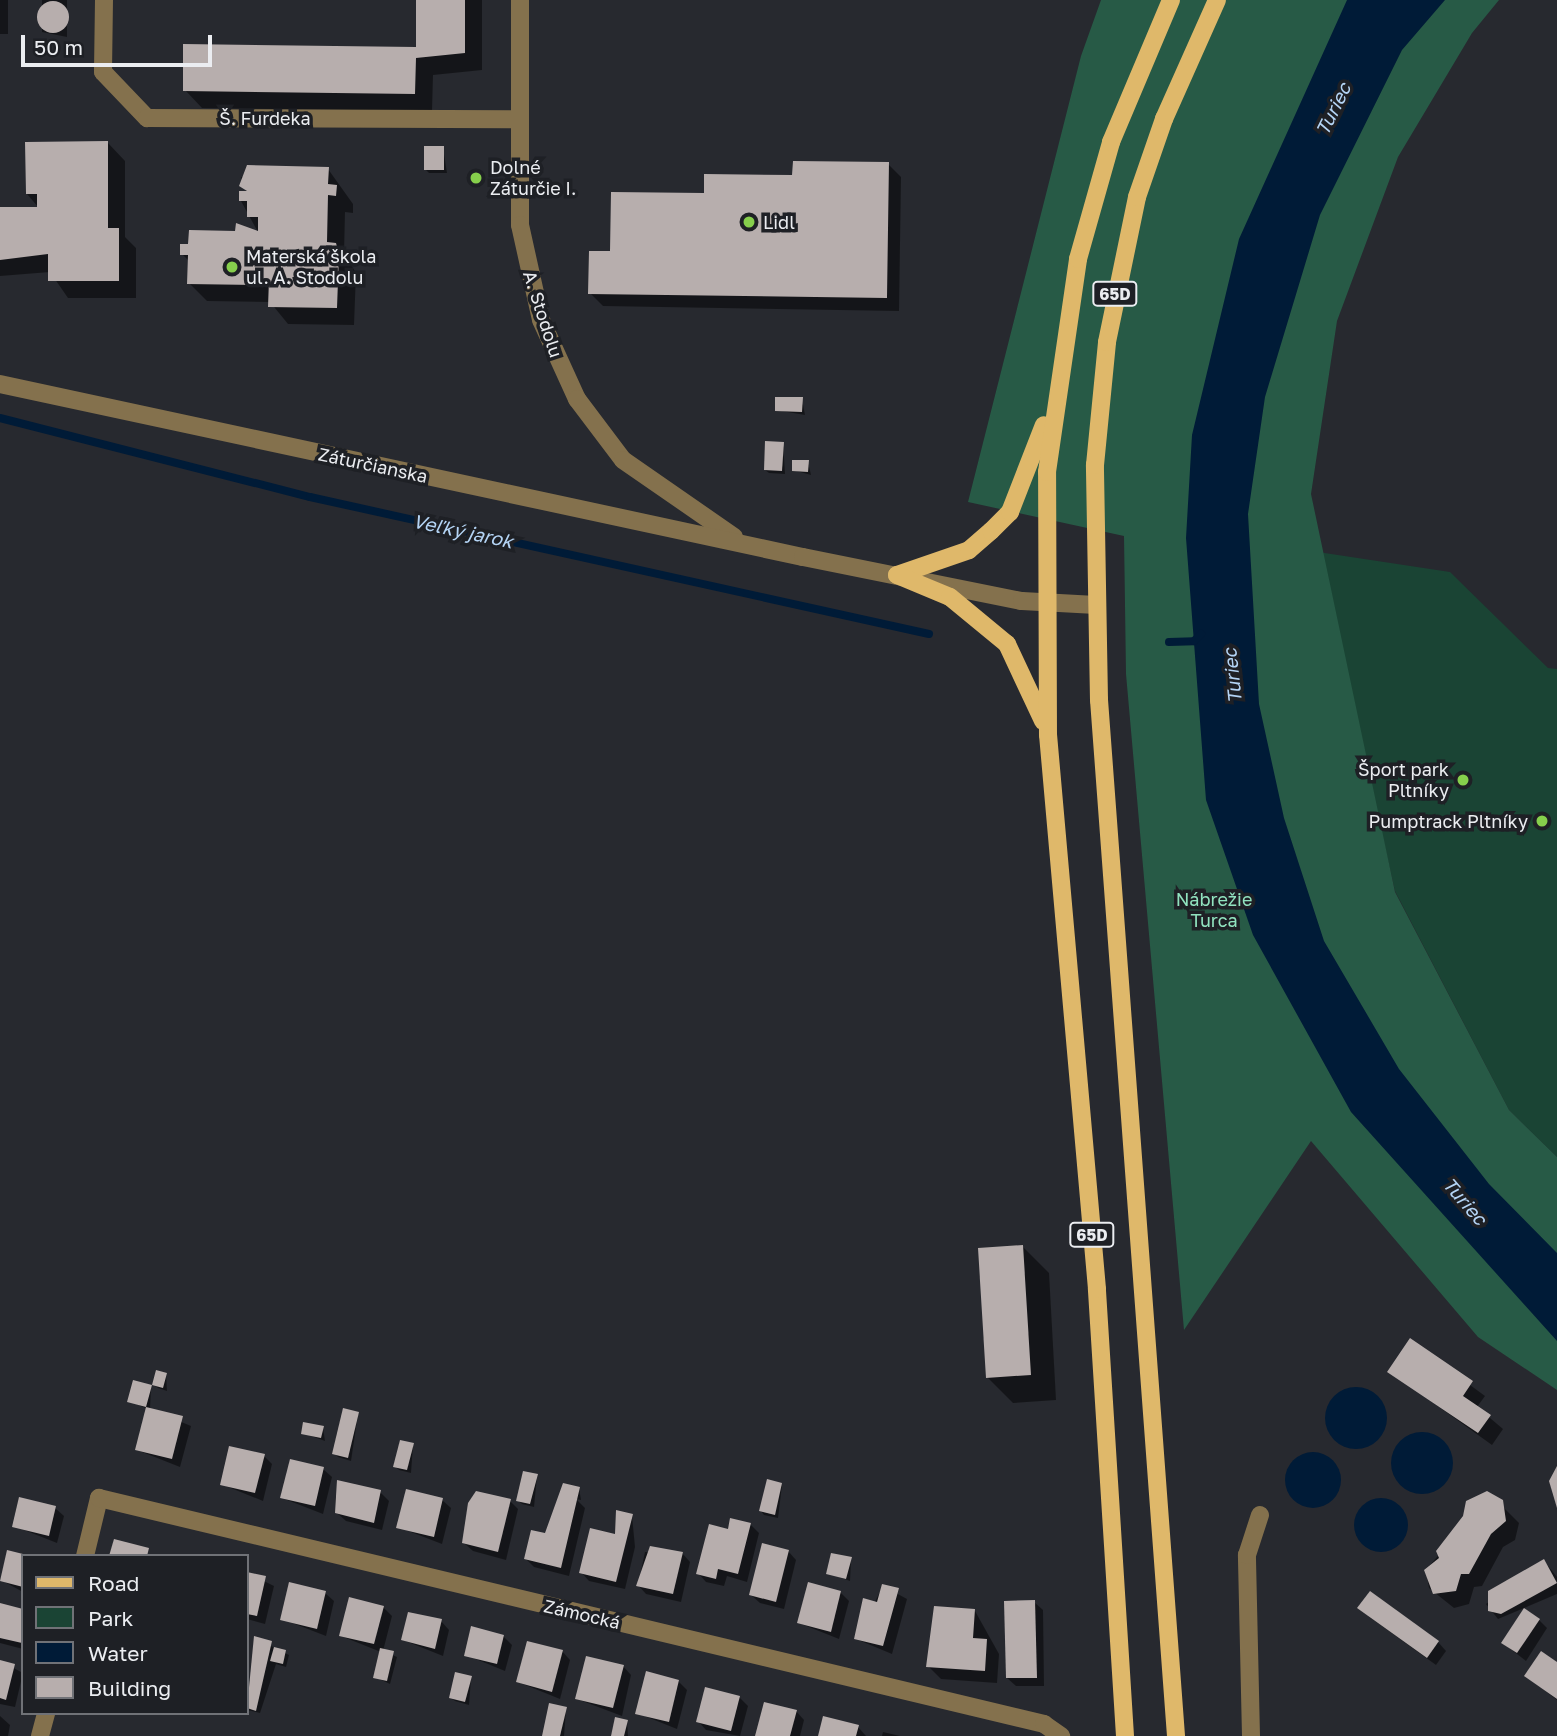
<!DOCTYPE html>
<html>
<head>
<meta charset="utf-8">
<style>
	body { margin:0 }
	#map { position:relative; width:1557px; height:1736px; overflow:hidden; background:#27292f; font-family:"Golos Text",sans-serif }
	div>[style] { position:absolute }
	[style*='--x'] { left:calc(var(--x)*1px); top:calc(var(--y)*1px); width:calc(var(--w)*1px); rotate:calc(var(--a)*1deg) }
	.green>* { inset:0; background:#1a4434 }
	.forest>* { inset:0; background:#275a46 }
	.water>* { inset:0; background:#001b37 }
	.round { border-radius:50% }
	.shadow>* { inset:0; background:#0007 }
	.stream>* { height:8px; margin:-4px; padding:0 4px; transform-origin:4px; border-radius:4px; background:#001b37 }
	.building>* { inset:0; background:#b7aead }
	.minor>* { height:18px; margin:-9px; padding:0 9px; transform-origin:9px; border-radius:9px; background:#84714d }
	.major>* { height:18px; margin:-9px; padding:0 9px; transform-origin:9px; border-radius:9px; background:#dfb86a }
	.dots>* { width:19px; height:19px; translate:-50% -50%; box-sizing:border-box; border:4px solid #1e2025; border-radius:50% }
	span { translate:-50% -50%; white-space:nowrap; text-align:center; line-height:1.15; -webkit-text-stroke:7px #1e2025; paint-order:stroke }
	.shield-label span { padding:2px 5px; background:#1e2025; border:2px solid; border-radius:5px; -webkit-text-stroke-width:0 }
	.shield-label { font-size:16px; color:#ebedf1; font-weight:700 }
	.street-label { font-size:18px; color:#ebedf1 }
	.poi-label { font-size:18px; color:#ebedf1 }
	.left { translate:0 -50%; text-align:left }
	.right { translate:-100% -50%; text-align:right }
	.park-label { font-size:18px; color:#91e3bf }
	.water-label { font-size:19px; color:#b4d4f5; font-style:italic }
	.legend { position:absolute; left:21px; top:1554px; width:228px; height:161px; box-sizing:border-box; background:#1e2025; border:2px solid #707277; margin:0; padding:9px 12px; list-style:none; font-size:21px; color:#ebedf1 }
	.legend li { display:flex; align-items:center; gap:14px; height:35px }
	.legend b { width:35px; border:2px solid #707277 }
	.scale { position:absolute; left:21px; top:35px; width:191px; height:32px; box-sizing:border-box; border:4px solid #ebedf1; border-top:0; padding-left:9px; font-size:21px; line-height:24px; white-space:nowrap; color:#ebedf1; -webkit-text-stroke:5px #1e2025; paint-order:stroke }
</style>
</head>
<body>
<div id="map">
	<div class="green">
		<div style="clip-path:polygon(1318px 552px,1450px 572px,1548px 668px,1557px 669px,1557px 1157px,1509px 1110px,1395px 891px)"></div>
	</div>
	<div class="forest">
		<div style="clip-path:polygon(1101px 0,1499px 0,1472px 33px,1398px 157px,1337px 321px,1311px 494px,1395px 892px,1509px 1110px,1557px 1157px,1557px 1390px,1478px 1337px,1311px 1141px,1184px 1330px,1126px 674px,1124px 536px,968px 502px,1081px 56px)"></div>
	</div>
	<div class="water">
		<div style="clip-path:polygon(1347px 0,1445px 0,1402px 50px,1320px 215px,1265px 397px,1248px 514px,1259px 704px,1284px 818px,1324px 941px,1399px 1069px,1489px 1184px,1557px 1253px,1557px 1341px,1351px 1112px,1253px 935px,1206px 800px,1186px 538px,1192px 435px,1239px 239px)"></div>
		<div class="round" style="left:1325px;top:1387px;width:62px;height:62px"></div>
		<div class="round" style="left:1391px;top:1432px;width:62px;height:62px"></div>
		<div class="round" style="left:1285px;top:1452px;width:56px;height:56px"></div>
		<div class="round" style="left:1354px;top:1498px;width:54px;height:54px"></div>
	</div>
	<div class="shadow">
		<div style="clip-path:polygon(0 0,8px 0,8px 34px,0 34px)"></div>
		<div style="clip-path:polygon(42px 0,67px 0,67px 37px,42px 32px)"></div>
		<div style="clip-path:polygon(418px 0,482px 0,482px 70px,433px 75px,432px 111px,202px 108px,185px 90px,418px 49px)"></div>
		<div style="clip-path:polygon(108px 143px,125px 161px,125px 237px,136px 248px,136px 298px,68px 298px,50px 272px,0 276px,0 209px,39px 208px,27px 194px)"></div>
		<div style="clip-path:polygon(443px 148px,447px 173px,429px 173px,426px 170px)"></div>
		<div style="clip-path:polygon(888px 164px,901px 177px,899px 311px,603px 306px,590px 293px,612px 253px,706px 195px)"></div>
		<div style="clip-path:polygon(328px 169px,353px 204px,353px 213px,345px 212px,344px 254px,356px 273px,354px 325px,288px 324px,270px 302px,207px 301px,189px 283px,190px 262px,182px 254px,259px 234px,241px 201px,246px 191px,241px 177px)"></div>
		<div style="clip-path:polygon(802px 399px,805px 415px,776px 410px)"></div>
		<div style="clip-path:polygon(783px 443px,785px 474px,769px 473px,765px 470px)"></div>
		<div style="clip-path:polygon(808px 462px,811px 475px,793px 470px)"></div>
		<div style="clip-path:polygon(1023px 1247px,1049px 1273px,1056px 1400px,1013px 1403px,987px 1377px)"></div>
		<div style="clip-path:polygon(1410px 1341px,1485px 1396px,1477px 1407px,1503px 1429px,1492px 1445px,1389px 1371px)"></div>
		<div style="clip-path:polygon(166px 1374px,167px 1391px,158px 1388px,154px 1385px)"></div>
		<div style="clip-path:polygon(151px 1387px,150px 1409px,191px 1426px,180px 1467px,137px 1450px,148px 1409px,129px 1401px)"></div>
		<div style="clip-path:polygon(358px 1414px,351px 1461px,338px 1457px,334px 1453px)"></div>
		<div style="clip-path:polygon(323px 1428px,325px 1441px,303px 1433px)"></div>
		<div style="clip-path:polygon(413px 1445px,411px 1473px,399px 1470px,395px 1466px)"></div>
		<div style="clip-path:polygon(264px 1456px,272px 1464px,263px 1501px,221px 1484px)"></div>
		<div style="clip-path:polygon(323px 1469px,332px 1477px,323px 1514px,282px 1498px)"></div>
		<div style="clip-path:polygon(537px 1476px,534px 1507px,522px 1504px,518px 1500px)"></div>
		<div style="clip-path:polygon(782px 1485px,778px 1518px,764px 1515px,761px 1511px)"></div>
		<div style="clip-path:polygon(579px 1488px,581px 1500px,576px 1499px,585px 1508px,569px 1576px,534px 1567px,526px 1559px)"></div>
		<div style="clip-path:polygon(380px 1492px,389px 1501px,382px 1530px,346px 1521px,337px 1513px)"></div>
		<div style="clip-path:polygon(1490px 1494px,1519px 1523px,1515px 1540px,1503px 1547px,1482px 1586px,1474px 1587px,1469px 1604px,1454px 1608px,1429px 1588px,1426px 1570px)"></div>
		<div style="clip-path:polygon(442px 1500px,451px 1508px,442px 1544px,398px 1527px)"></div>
		<div style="clip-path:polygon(510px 1501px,518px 1509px,506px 1560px,473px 1551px,464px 1543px)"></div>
		<div style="clip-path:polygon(55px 1508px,64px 1516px,57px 1543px,14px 1526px)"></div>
		<div style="clip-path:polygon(632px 1516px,635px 1547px,625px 1589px,589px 1581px,581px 1572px)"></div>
		<div style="clip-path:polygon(750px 1524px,759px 1533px,747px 1582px,727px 1576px,724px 1586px,706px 1582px,698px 1573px,729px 1531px)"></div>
		<div style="clip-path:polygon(788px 1551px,796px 1560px,784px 1609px,760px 1603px,751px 1595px)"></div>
		<div style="clip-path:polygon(645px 1552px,682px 1553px,690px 1562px,681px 1602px,646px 1594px,638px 1585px)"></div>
		<div style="clip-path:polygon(23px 1556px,23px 1592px,1px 1580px)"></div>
		<div style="clip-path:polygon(851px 1559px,850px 1581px,828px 1573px)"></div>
		<div style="clip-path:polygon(1544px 1561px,1557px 1577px,1557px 1594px,1498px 1619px,1486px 1604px)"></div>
		<div style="clip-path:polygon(247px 1573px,274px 1586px,265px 1624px,247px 1619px)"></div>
		<div style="clip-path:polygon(883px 1586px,907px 1599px,892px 1654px,856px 1639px)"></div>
		<div style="clip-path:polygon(840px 1592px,849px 1601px,839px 1639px,799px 1623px)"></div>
		<div style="clip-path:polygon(325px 1593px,334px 1601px,326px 1636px,282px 1619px)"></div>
		<div style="clip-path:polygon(1034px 1602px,1043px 1610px,1044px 1686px,1016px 1686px,1007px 1678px)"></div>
		<div style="clip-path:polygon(0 1605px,23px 1611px,23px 1649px,0 1643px)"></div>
		<div style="clip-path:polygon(383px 1607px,392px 1616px,383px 1651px,397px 1657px,390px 1684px,375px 1677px,381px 1652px,341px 1636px)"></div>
		<div style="clip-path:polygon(975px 1611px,999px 1654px,997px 1683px,941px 1679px,928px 1666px)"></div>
		<div style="clip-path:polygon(1368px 1616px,1438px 1642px,1446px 1651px,1436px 1665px)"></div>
		<div style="clip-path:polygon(1539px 1620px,1547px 1628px,1526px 1661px,1503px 1643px)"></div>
		<div style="clip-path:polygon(441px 1621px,449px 1630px,443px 1656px,403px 1640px)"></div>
		<div style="clip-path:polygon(503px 1636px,512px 1645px,505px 1671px,466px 1655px)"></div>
		<div style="clip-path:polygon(255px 1638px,289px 1655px,286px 1667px,276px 1664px,260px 1713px,247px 1710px)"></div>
		<div style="clip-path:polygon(562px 1651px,570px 1660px,560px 1699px,518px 1682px)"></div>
		<div style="clip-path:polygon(0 1661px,23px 1673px,15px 1707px,0 1704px)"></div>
		<div style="clip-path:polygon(1557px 1664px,1557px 1700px,1526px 1676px)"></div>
		<div style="clip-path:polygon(623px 1666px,631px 1675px,622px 1716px,577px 1699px)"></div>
		<div style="clip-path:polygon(471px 1678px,469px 1705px,455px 1701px,451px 1698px)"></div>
		<div style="clip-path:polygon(678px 1681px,687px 1690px,677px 1729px,637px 1713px)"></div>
		<div style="clip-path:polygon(739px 1697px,748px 1706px,740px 1736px,706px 1730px,698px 1721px)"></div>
		<div style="clip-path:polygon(566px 1709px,564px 1736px,544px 1736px)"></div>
		<div style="clip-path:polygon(796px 1711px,804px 1720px,800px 1736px,757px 1736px)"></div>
		<div style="clip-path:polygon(0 1716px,10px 1725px,8px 1736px,0 1736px)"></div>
		<div style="clip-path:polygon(627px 1721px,628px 1736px,613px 1736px)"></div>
		<div style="clip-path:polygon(858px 1727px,866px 1736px,820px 1736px)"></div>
		<div style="clip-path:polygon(883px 1732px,900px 1736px,882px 1736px)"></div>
	</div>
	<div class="stream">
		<div style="--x:0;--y:418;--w:320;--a:14.3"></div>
		<div style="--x:310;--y:497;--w:634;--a:12.48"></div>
		<div style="--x:1169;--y:642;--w:25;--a:-2"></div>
		<div style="--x:1194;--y:641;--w:10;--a:-45"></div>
	</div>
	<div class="building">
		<div style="clip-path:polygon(416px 0,465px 0,465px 53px,416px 58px,415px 94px,183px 91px,183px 44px,416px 47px)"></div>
		<div class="round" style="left:37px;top:1px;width:32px;height:32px"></div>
		<div style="clip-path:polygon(108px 141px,108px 228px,119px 228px,119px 281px,48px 281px,48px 254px,0 260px,0 207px,37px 207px,37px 194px,26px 194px,25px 142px)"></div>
		<div style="clip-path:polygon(424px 146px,444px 146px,444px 170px,424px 170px)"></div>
		<div style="clip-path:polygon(793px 161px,889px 162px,887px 298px,588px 294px,589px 251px,610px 251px,611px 192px,704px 193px,704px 174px,792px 175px)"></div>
		<div style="clip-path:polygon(247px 165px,329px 167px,328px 184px,337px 185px,336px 196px,328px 195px,327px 242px,336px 243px,339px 254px,337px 308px,268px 307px,269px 279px,259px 279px,259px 285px,187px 284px,188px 255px,180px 255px,180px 244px,188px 244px,189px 230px,235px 231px,236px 223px,258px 231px,258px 217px,247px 217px,247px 201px,239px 201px,239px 191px,247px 191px,239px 186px)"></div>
		<div style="clip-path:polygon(775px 397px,803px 397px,802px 412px,775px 411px)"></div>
		<div style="clip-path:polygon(765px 441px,784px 442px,782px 471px,764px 470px)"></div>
		<div style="clip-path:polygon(792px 460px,809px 460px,808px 472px,792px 471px)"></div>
		<div style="clip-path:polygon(1023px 1245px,1031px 1375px,986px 1378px,978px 1248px)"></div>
		<div style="clip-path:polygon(1410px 1338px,1473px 1381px,1463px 1396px,1491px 1415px,1478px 1433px,1387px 1372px)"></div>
		<div style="clip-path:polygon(156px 1370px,167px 1373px,163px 1388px,152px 1385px,146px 1407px,127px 1402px,133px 1380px,152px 1385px)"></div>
		<div style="clip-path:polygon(146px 1407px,183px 1416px,172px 1459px,135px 1450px)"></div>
		<div style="clip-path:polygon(343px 1408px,359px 1412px,348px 1458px,332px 1454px)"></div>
		<div style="clip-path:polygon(303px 1422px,324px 1426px,321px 1438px,301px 1434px)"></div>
		<div style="clip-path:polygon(400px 1440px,414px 1443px,407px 1470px,393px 1467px)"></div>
		<div style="clip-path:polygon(229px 1446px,265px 1454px,255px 1493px,220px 1485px)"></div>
		<div style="clip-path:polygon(290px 1459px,324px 1467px,315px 1506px,280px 1498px)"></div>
		<div style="clip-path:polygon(1557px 1466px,1557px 1508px,1549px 1481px)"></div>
		<div style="clip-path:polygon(523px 1471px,538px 1474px,530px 1504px,516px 1501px)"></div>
		<div style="clip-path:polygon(767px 1479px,782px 1483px,775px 1515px,759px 1511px)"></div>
		<div style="clip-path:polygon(337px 1480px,381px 1490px,374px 1523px,335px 1513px)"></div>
		<div style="clip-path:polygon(563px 1483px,580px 1487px,561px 1568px,524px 1559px,531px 1530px,545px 1533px)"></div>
		<div style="clip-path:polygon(406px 1489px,443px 1498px,434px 1537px,396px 1528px)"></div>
		<div style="clip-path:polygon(476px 1491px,511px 1499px,498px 1552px,462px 1543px,468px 1503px)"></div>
		<div style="clip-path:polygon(1487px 1491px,1503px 1500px,1506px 1521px,1491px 1534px,1469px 1574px,1461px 1574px,1456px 1591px,1433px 1594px,1424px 1570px,1439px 1558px,1436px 1551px,1463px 1516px,1466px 1501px)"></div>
		<div style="clip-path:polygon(19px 1497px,56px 1506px,49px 1536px,12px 1527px)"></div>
		<div style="clip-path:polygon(616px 1510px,633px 1514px,616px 1582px,579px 1573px,590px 1528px,615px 1534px)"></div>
		<div style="clip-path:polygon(730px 1518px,751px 1523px,738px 1574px,718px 1569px,716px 1579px,696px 1574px,709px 1524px,728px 1529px)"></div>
		<div style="clip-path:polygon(114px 1539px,149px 1548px,147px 1556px,109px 1556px)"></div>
		<div style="clip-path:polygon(762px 1543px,789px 1550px,776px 1602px,749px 1595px)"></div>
		<div style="clip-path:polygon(650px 1546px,683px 1552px,673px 1594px,636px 1586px)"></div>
		<div style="clip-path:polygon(7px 1550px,23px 1554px,23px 1587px,0 1581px)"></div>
		<div style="clip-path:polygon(831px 1553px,852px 1557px,846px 1579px,826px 1574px)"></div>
		<div style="clip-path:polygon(1544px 1559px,1557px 1583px,1501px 1614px,1488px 1611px,1488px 1591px)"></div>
		<div style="clip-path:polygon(247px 1572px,266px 1576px,257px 1616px,247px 1614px)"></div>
		<div style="clip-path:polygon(289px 1582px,326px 1591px,317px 1629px,280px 1620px)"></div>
		<div style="clip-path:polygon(808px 1582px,841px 1591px,831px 1632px,797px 1623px)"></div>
		<div style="clip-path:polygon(882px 1584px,899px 1588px,883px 1646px,854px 1639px,863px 1598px,877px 1602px)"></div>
		<div style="clip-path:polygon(1370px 1591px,1439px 1641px,1427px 1658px,1357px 1608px)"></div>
		<div style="clip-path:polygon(349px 1597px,384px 1606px,374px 1644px,339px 1636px)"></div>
		<div style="clip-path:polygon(1035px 1600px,1037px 1678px,1006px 1678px,1004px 1601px)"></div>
		<div style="clip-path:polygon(0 1603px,23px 1609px,22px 1643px,0 1638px)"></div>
		<div style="clip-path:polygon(934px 1606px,975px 1609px,973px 1638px,987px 1639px,985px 1671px,926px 1667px)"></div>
		<div style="clip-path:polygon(1524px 1608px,1540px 1619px,1517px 1653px,1501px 1643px)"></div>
		<div style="clip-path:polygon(408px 1612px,442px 1619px,435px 1649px,401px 1640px)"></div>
		<div style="clip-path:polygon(471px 1626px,504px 1635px,497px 1664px,464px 1656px)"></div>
		<div style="clip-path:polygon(254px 1636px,272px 1641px,256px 1711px,247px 1708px)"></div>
		<div style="clip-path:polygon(527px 1641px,563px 1650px,552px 1692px,516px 1682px)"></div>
		<div style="clip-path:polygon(274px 1647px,286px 1650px,283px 1664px,270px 1661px)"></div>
		<div style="clip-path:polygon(380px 1648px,394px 1651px,387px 1681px,373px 1678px)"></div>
		<div style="clip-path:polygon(1541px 1651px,1557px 1662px,1557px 1699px,1524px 1676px)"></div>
		<div style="clip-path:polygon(586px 1656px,624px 1665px,613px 1708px,575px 1699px)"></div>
		<div style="clip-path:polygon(0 1660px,15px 1664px,6px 1700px,0 1698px)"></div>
		<div style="clip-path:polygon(646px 1671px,679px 1680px,669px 1722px,635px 1714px)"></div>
		<div style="clip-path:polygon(455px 1672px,472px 1676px,465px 1702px,449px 1698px)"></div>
		<div style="clip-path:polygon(705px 1687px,740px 1696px,731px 1731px,696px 1722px)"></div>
		<div style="clip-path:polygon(764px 1702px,797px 1710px,790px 1736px,755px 1736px)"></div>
		<div style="clip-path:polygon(549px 1703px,567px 1707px,560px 1736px,542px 1736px)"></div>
		<div style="clip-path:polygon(823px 1716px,859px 1725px,856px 1736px,818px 1736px)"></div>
		<div style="clip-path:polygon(615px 1717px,628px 1720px,624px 1736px,611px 1736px)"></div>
	</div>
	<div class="minor">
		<div style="--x:104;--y:0;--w:72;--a:90.8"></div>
		<div style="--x:103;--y:72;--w:64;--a:46.3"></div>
		<div style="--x:147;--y:118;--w:370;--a:0.2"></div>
		<div style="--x:520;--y:0;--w:225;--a:90"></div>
		<div style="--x:520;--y:225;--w:97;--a:77.5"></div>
		<div style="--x:541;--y:320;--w:87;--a:65.5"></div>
		<div style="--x:577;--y:399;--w:76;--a:53"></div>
		<div style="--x:623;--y:460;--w:135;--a:34.7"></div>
		<div style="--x:0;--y:384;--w:821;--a:12.16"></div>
		<div style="--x:803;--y:557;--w:223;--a:11.4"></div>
		<div style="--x:1022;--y:601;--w:74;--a:3.1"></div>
		<div style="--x:85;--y:1556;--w:60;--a:-76.4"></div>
		<div style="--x:99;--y:1498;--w:972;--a:13.45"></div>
		<div style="--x:1044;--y:1724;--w:21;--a:35"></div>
		<div style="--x:40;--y:1736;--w:24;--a:-75"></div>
		<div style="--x:1251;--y:1736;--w:181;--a:-91.3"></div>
		<div style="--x:1247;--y:1555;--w:42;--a:-72"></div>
	</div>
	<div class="major">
		<div style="--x:897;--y:575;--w:76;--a:-19.1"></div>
		<div style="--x:969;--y:550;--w:29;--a:-41"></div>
		<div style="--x:991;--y:531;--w:27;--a:-45"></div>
		<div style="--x:1010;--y:512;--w:93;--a:-68.7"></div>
		<div style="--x:897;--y:575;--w:57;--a:22.5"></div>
		<div style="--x:950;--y:597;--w:74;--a:39.5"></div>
		<div style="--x:1007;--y:644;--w:85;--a:64.9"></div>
		<div style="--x:1125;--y:1736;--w:448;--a:-93.6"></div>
		<div style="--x:1097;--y:1289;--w:556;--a:-95.05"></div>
		<div style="--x:1048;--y:735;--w:263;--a:-90.2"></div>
		<div style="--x:1047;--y:472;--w:215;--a:-81.7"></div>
		<div style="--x:1078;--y:259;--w:122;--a:-74.2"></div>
		<div style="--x:1111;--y:142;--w:154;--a:-67.1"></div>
		<div style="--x:1176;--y:1736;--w:1039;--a:-94.25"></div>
		<div style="--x:1099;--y:700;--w:235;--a:-91"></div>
		<div style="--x:1095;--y:465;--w:124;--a:-84.4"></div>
		<div style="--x:1107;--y:342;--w:148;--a:-78.3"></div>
		<div style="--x:1137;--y:197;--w:83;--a:-70.9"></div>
		<div style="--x:1164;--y:119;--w:130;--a:-66"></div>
	</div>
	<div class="dots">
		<div style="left:476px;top:178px;background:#86cf4c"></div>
		<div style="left:749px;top:222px;background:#86cf4c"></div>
		<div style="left:232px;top:267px;background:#86cf4c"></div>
		<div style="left:1463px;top:780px;background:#86cf4c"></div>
		<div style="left:1542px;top:821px;background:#86cf4c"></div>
	</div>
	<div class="shield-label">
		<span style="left:1115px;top:294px">65D</span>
		<span style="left:1092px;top:1235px">65D</span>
	</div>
	<div class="street-label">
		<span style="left:265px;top:118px">Š. Furdeka</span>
		<span style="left:543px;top:314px;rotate:72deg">A. Stodolu</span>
		<span style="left:373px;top:465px;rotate:12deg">Záturčianska</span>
		<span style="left:582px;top:1614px;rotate:13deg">Zámocká</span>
	</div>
	<div class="poi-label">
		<span class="left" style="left:490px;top:178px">Dolné<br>Záturčie I.</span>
		<span class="left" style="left:763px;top:222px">Lidl</span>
		<span class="left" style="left:246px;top:267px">Materská škola<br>ul. A. Stodolu</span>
		<span class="right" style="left:1449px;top:780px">Šport park<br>Pltníky</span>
		<span class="right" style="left:1528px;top:821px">Pumptrack Pltníky</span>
	</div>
	<div class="park-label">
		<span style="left:1214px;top:910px">Nábrežie<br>Turca</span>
	</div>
	<div class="water-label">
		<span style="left:1333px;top:109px;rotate:-64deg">Turiec</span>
		<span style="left:463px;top:531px;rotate:12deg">Veľký jarok</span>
		<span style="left:1232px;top:676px;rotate:-96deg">Turiec</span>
		<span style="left:1465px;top:1201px;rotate:49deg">Turiec</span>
	</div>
	<ul class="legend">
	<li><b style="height:9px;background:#dfb86a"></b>Road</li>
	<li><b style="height:19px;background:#1a4434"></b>Park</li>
	<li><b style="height:19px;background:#001b37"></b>Water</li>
	<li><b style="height:19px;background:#b7aead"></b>Building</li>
	</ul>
	<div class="scale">50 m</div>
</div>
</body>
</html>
